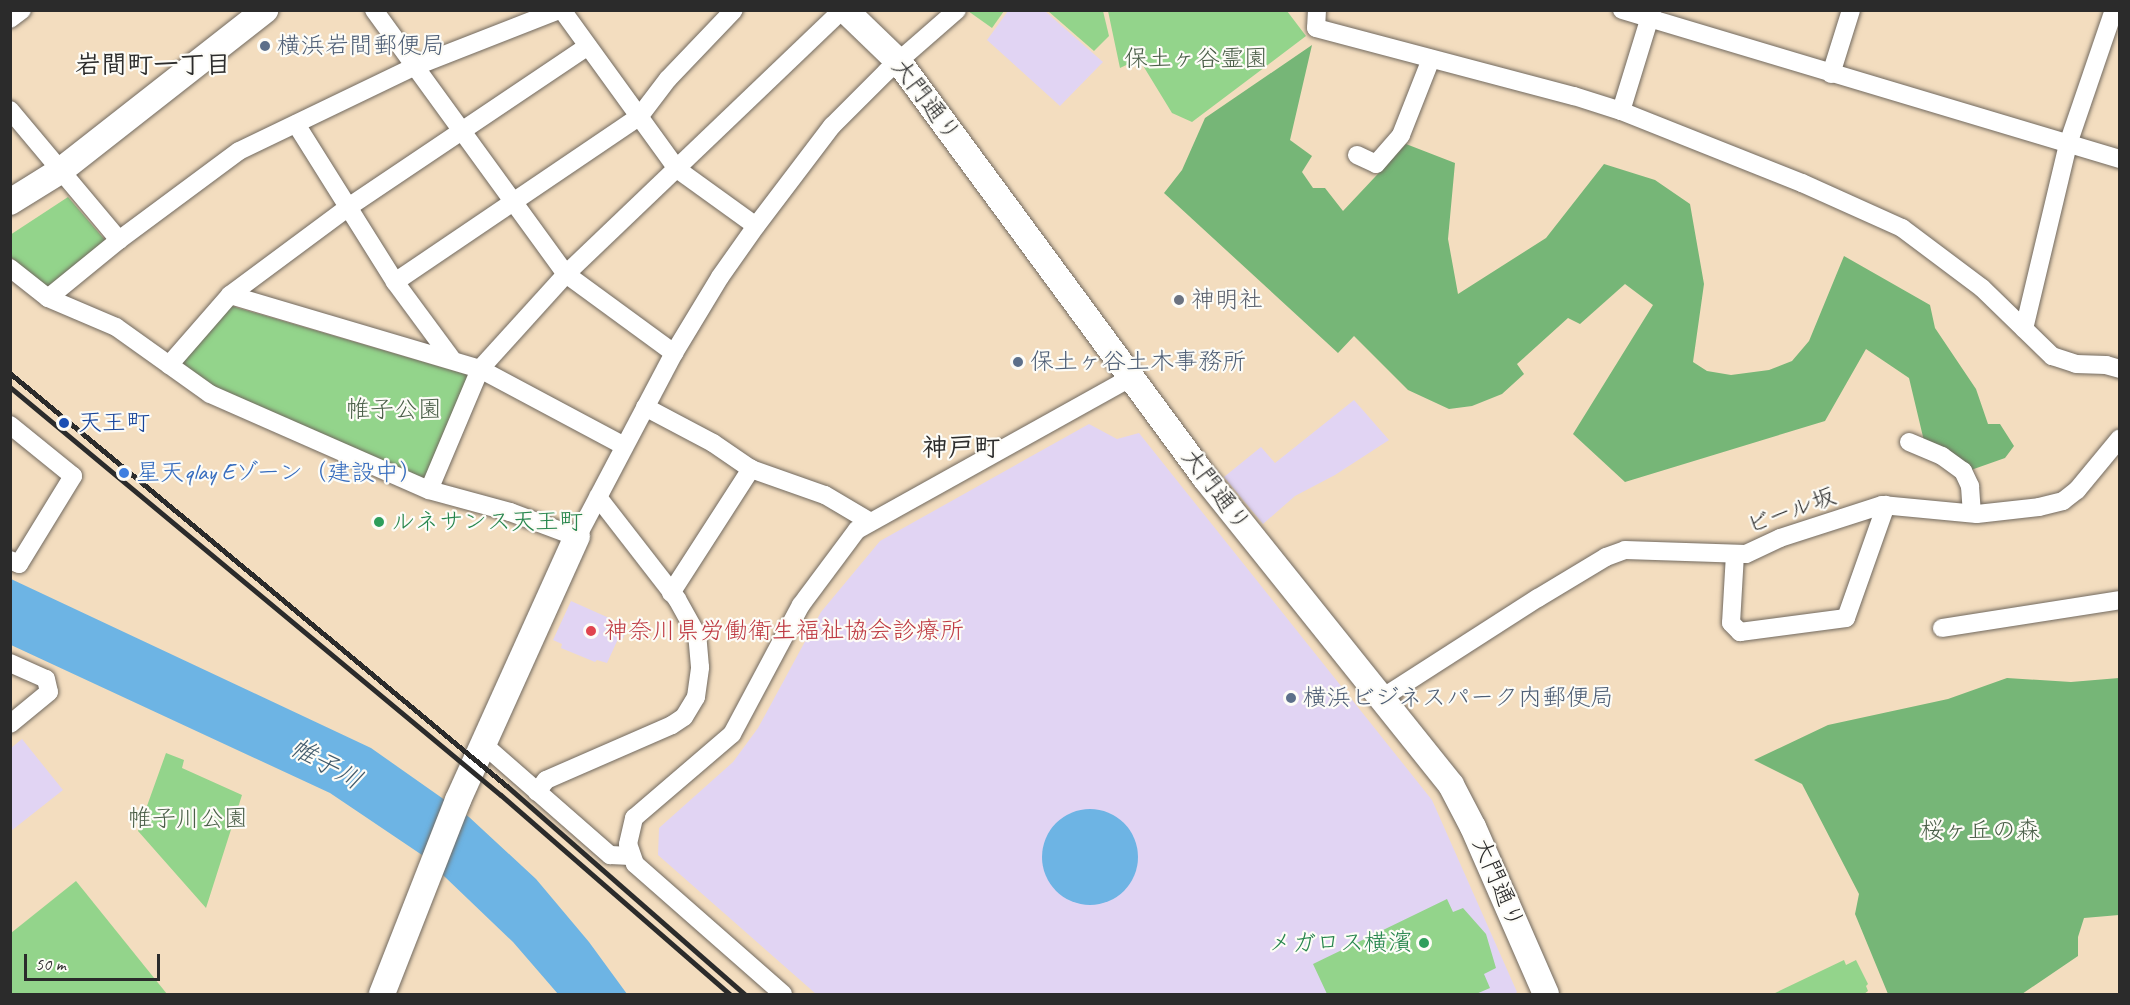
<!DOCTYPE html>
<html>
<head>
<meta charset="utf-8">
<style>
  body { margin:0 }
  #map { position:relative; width:2130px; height:1005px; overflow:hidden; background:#f3ddbf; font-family:Caveat,"Klee One",sans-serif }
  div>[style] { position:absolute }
  .built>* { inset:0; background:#e1d4f3 }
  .green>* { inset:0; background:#93d48b }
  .forest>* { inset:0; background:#76b677 }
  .water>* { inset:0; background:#6db4e4 }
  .round { border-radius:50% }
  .roads { filter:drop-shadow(0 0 2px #71695f) drop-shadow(0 0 2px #71695f) }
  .street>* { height:18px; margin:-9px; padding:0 9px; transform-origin:9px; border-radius:9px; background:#fff }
  .secondary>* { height:26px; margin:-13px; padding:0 13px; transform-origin:13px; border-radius:13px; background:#fff }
  .rail>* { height:4.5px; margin:-2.25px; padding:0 2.25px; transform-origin:2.25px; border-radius:2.25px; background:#2b2b2b }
  .dots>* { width:16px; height:16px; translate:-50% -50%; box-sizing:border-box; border:3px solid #fdfcf7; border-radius:50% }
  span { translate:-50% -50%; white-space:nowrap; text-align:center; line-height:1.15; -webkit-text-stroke:4.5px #fdfcf7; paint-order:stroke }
  .service-label { font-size:24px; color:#4e5e75 }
  .left { translate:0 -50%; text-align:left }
  .park-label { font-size:24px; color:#4a5e48 }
  .street-label { font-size:24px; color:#2b2b2b }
  .worship-label { font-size:24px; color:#5b616d }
  .transit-label { font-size:24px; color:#164399 }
  .shop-label { font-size:24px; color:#366cbe }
  .leisure-label { font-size:24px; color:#27864d }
  .right { translate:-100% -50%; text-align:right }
  .health-label { font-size:24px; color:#be3a42 }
  .neighbourhood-label { font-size:26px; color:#2b2b2b; font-weight:700 }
  .water-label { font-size:26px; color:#425b6c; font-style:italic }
  .frame { position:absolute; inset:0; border:12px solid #2b2b2b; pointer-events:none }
  .scale { position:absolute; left:24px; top:954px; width:136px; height:27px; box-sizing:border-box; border:3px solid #2b2b2b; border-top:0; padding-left:8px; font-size:18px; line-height:21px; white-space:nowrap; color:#2b2b2b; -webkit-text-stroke:4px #fdfcf7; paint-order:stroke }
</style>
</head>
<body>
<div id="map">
  <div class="built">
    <div style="clip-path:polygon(1008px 11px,1045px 11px,1103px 62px,1060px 106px,987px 40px)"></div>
    <div style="clip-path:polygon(1354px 400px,1389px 440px,1335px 475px,1295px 496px,1263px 524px,1224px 477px,1261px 447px,1275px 463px)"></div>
    <div style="clip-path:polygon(1089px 424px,1117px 439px,1139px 433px,1432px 800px,1517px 992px,1515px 994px,816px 994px,658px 855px,659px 828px,733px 762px,758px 728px,821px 612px,880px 541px)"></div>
    <div style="clip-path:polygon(571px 601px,627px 626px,623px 639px,619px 637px,607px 663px,597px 660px,595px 662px,561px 648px,562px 644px,553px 640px)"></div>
    <div style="clip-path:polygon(22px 739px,63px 790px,11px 831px,11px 748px)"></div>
  </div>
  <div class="green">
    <div style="clip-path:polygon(968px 11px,1004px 11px,992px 28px)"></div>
    <div style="clip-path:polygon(1048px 11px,1103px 11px,1109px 36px,1094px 51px)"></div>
    <div style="clip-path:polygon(1108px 11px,1287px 11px,1306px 36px,1192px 122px,1172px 113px,1139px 59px,1120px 68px)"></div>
    <div style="clip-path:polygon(68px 197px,105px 240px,45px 290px,11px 257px,10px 235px)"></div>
    <div style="clip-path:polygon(228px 305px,468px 375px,427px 485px,213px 390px,173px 365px)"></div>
    <div style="clip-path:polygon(166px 753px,184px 760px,182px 768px,242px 795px,206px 908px,138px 831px)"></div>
    <div style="clip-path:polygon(76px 881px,167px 994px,11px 994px,11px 933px)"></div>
    <div style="clip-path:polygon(1447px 899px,1453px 912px,1463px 908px,1486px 934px,1496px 968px,1484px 974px,1490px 988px,1476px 994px,1327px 994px,1313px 964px)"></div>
    <div style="clip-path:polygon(1844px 960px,1846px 965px,1856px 960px,1868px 984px,1866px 986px,1868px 991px,1864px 994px,1773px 994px)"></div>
  </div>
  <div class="forest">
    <div style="clip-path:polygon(1312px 45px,1290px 140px,1312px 156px,1302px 172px,1313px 188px,1325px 188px,1343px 211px,1406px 144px,1455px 163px,1448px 239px,1458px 294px,1546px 238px,1604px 164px,1655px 180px,1690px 204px,1704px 284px,1693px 362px,1707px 371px,1731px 375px,1769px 370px,1792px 361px,1809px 341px,1844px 256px,1930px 305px,1935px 328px,1976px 389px,1988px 424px,2000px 424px,2014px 446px,2005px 458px,1971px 470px,1924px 441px,1909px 378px,1866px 349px,1825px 421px,1625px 482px,1573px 434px,1653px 305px,1625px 284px,1580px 324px,1568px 318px,1517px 364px,1524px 374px,1502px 394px,1472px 406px,1449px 409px,1408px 390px,1354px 336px,1338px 353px,1164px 193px,1182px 170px,1205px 118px)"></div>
    <div style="clip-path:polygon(2007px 678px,2071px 682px,2119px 678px,2119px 915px,2084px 918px,2078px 937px,2078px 956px,2022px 994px,1888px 994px,1855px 914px,1859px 894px,1802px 784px,1754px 760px,1828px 725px,1948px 699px)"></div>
  </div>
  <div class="water">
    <div style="clip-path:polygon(11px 579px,371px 748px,469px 817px,536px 879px,589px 942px,627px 994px,558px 994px,513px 942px,422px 855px,330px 793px,11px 645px)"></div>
    <div class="round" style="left:1042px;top:809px;width:96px;height:96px"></div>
  </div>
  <div class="roads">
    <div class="street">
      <div style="left:374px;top:10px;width:326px;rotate:54deg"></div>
      <div style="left:566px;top:274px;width:134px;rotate:36.2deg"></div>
      <div style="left:562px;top:10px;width:196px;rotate:54.1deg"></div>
      <div style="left:677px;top:169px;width:97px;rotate:35.8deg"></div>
      <div style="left:1317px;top:10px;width:18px;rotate:93deg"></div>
      <div style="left:1316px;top:28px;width:267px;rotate:14.8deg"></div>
      <div style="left:1574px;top:96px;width:49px;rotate:17.7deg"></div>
      <div style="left:1621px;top:111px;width:195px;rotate:21.7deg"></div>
      <div style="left:1802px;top:183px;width:110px;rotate:24.2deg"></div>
      <div style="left:1902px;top:228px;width:100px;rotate:36.9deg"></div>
      <div style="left:1982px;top:288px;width:98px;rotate:44.2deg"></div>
      <div style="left:2052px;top:356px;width:25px;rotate:18deg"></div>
      <div style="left:2076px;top:364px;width:30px;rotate:2deg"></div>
      <div style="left:2106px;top:365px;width:15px;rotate:16deg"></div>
      <div style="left:1622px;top:10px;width:520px;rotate:16.66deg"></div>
      <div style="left:10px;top:19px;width:15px;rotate:-37deg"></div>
      <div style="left:1831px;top:74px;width:67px;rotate:-72.6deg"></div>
      <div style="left:10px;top:110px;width:170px;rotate:50deg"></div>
      <div style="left:1621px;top:111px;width:106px;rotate:-72.9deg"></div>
      <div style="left:296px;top:124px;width:186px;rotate:57.9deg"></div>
      <div style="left:395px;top:282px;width:94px;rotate:53.6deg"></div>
      <div style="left:1357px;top:155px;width:21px;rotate:25deg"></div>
      <div style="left:1376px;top:164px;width:38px;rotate:-49deg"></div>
      <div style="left:1401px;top:135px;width:82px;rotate:-68.5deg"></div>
      <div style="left:10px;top:268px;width:48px;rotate:38.3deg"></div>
      <div style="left:48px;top:298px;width:74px;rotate:23.1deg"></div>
      <div style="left:116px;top:327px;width:115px;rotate:35.5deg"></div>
      <div style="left:210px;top:394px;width:239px;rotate:23.7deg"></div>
      <div style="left:429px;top:490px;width:84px;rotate:15.2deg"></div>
      <div style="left:510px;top:512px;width:72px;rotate:20.5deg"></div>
      <div style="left:577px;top:537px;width:208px;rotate:-62.2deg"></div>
      <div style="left:674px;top:353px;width:89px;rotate:-58.8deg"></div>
      <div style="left:720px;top:277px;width:62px;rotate:-54.8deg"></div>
      <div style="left:756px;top:226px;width:126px;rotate:-52.8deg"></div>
      <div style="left:832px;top:126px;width:78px;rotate:-45deg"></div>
      <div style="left:887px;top:71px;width:93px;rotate:-41.1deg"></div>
      <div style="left:395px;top:282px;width:295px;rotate:-34.1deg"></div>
      <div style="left:639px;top:117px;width:48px;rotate:-52.7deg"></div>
      <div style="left:668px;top:79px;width:95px;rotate:-46.3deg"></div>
      <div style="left:230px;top:295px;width:261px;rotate:16.5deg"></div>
      <div style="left:480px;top:369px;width:163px;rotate:28.1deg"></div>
      <div style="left:48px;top:298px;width:92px;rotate:-39.2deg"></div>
      <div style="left:119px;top:240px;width:149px;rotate:-36.6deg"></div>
      <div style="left:239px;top:151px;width:196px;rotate:-25.7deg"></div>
      <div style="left:416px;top:66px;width:154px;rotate:-21.4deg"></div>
      <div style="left:2024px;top:329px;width:190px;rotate:-76.6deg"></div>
      <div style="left:2068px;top:144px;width:142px;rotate:-71.1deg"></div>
      <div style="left:169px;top:365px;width:93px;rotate:-48.9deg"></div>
      <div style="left:230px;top:295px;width:146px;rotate:-36.6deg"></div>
      <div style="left:347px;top:208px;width:290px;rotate:-33.9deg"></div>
      <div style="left:645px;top:407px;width:77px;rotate:27.9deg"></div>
      <div style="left:713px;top:443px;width:46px;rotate:34.4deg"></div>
      <div style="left:751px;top:469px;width:78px;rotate:19.4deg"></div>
      <div style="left:825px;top:495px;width:51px;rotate:30.6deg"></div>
      <div style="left:10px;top:425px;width:81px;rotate:39deg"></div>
      <div style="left:73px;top:476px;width:103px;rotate:121.5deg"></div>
      <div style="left:19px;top:564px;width:10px;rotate:-156deg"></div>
      <div style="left:1909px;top:442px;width:36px;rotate:23deg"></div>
      <div style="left:1942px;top:456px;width:26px;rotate:36deg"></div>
      <div style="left:1963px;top:471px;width:17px;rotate:65deg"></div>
      <div style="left:1970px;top:486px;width:27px;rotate:86deg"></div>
      <div style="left:429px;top:490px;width:131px;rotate:-67.1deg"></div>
      <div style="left:480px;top:369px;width:128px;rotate:-47.8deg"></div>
      <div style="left:566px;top:274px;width:382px;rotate:-43.7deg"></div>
      <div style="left:1735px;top:554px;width:69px;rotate:93.3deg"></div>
      <div style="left:1731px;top:623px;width:13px;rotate:45deg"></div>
      <div style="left:1740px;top:632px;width:107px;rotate:-7.5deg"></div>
      <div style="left:1846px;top:618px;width:120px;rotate:-70.5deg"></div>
      <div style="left:671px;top:593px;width:148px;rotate:-57.2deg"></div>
      <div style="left:1942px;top:628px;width:180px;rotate:-8.9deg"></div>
      <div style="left:10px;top:663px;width:39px;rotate:24deg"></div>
      <div style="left:46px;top:679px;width:13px;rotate:77deg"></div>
      <div style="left:49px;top:692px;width:50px;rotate:140.6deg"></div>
      <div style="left:1382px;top:698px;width:185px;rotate:-32.7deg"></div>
      <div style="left:1538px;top:598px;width:79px;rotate:-31.1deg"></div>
      <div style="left:1606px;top:557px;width:20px;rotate:-20deg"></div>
      <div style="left:1625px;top:550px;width:121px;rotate:1.9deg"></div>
      <div style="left:1746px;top:554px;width:38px;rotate:-25deg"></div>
      <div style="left:1780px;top:538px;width:107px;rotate:-17.9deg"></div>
      <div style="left:1882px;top:505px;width:95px;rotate:5.4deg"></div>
      <div style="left:1977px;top:514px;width:62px;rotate:-6.4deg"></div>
      <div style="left:2039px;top:507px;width:25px;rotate:-14deg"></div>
      <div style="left:2063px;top:501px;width:18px;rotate:-38deg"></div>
      <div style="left:2077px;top:490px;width:67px;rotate:-50.4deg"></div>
      <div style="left:483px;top:744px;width:169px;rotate:41.2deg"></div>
      <div style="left:610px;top:855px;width:21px;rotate:3deg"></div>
      <div style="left:537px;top:792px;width:15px;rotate:-53deg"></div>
      <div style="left:546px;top:780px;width:137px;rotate:-23.6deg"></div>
      <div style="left:672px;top:725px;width:14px;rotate:-34deg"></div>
      <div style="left:684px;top:717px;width:23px;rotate:-59deg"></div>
      <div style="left:696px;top:697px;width:30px;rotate:-82deg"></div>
      <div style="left:700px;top:667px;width:32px;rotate:-95deg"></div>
      <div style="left:697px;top:635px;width:41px;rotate:-119.1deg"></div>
      <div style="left:677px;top:599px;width:129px;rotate:-127.8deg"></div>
      <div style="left:783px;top:994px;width:197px;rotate:-138.7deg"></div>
      <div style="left:635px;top:864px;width:21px;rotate:-109deg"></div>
      <div style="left:628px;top:844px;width:27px;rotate:-77deg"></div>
      <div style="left:634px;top:818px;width:129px;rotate:-40.6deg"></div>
      <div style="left:732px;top:734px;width:146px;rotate:-61.9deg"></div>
      <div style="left:801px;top:605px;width:94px;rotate:-53.3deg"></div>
      <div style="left:857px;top:530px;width:312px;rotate:-29.1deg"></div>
    </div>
    <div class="secondary">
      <div style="left:845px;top:10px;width:75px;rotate:43.9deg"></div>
      <div style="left:899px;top:62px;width:518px;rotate:53.64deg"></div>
      <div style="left:1206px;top:479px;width:392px;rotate:51.3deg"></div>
      <div style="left:1451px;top:785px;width:47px;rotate:62.4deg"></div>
      <div style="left:1473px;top:827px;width:182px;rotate:66.4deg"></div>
      <div style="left:10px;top:202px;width:59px;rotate:-31.8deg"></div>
      <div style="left:60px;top:171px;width:261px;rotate:-38.1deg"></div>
      <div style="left:382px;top:994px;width:208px;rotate:-68.6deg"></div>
      <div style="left:458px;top:800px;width:289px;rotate:-65.7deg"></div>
    </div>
  </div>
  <div class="rail">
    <div style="left:10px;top:373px;width:646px;rotate:39.73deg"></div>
    <div style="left:507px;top:786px;width:316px;rotate:41.2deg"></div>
    <div style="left:10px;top:387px;width:638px;rotate:39.73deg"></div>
    <div style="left:501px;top:795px;width:303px;rotate:41deg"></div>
  </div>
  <div class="dots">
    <div style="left:265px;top:46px;background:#5c6f8a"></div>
    <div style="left:1179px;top:300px;background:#6b7280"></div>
    <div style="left:1018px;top:362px;background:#5c6f8a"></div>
    <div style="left:64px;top:423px;background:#1a4fb4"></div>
    <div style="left:124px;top:473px;background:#3f7fe0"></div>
    <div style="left:379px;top:522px;background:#2e9e5b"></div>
    <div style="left:591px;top:631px;background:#e0444e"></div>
    <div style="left:1291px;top:698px;background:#5c6f8a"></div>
    <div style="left:1424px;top:943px;background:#2e9e5b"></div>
  </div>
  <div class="service-label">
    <span class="left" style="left:277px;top:46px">横浜岩間郵便局</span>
    <span class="left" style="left:1030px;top:362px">保土ヶ谷土木事務所</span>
    <span class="left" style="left:1303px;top:698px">横浜ビジネスパーク内郵便局</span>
  </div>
  <div class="park-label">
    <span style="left:1196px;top:59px">保土ヶ谷霊園</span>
    <span style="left:394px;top:410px">帷子公園</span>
    <span style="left:188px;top:819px">帷子川公園</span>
    <span style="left:1980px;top:831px">桜ヶ丘の森</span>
  </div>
  <div class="street-label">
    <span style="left:926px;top:100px;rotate:53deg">大門通り</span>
    <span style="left:1216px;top:490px;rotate:53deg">大門通り</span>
    <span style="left:1791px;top:511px;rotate:-20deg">ビール坂</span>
    <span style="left:1498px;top:883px;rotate:67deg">大門通り</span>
  </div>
  <div class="worship-label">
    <span class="left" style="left:1191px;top:300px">神明社</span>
  </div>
  <div class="transit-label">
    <span class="left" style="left:78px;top:423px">天王町</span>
  </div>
  <div class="shop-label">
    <span class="left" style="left:136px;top:473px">星天qlay Eゾーン（建設中）</span>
  </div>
  <div class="leisure-label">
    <span class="left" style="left:391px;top:522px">ルネサンス天王町</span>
    <span class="right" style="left:1412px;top:943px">メガロス横濱</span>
  </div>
  <div class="health-label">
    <span class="left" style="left:604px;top:631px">神奈川県労働衛生福祉協会診療所</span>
  </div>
  <div class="neighbourhood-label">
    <span style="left:153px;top:65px">岩間町一丁目</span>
    <span style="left:961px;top:448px">神戸町</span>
  </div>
  <div class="water-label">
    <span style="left:326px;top:764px;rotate:29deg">帷子川</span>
  </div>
  <div class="frame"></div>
  <div class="scale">50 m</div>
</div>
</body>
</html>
